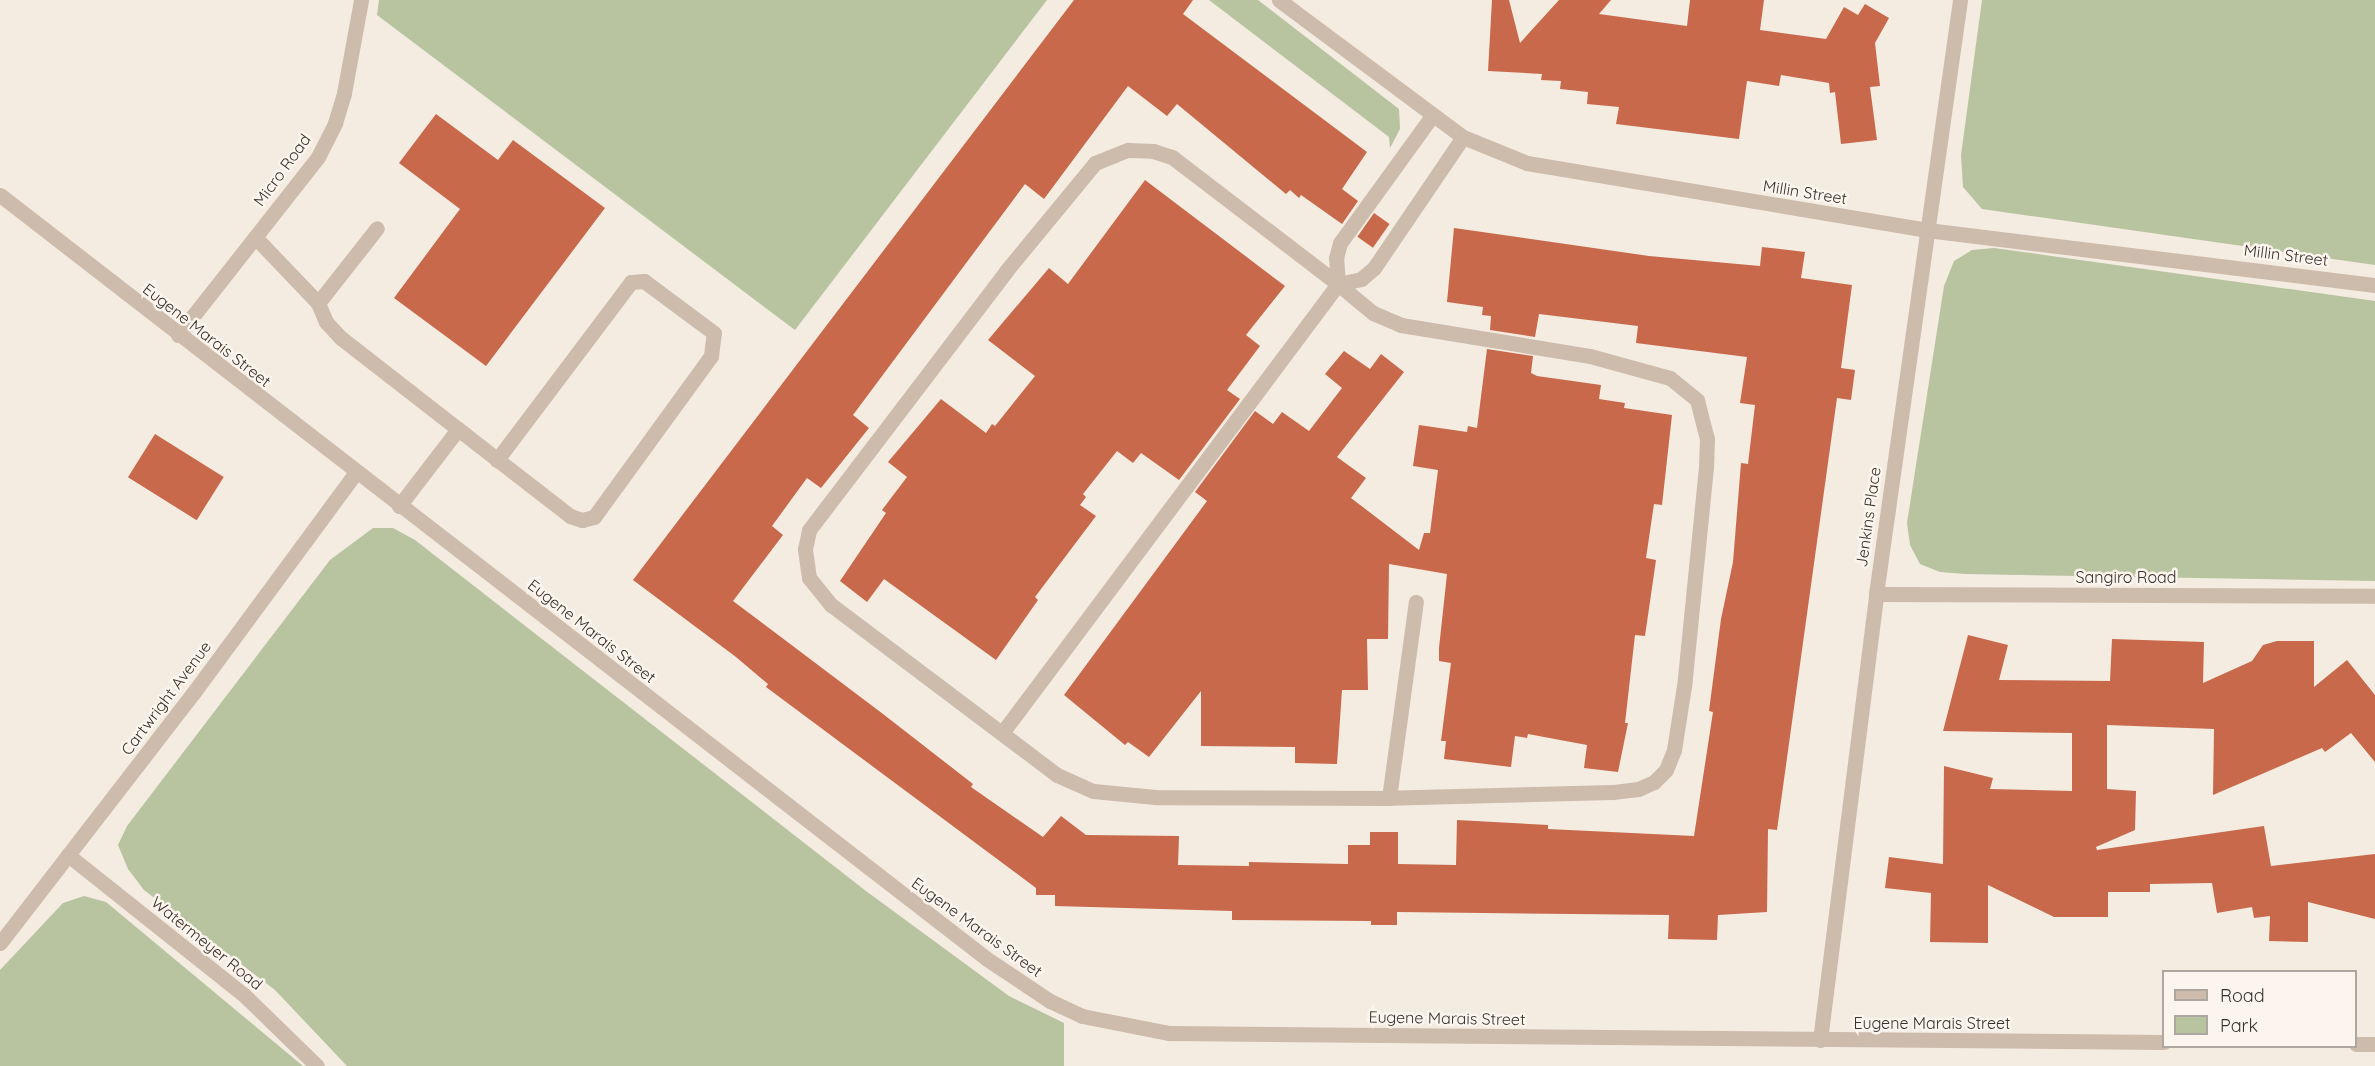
<!DOCTYPE html>
<html>
<head>
<meta charset="utf-8">
<style>
  body { margin:0 }
  #map { position:relative; width:2375px; height:1066px; overflow:hidden; background:#f4ebe1; font-family:Quicksand,sans-serif }
  div>[style] { position:absolute }
  .green>* { inset:0; background:#b8c4a0 }
  .building>* { inset:0; background:#c8694b; transform-origin:0 0 }
  .lane>* { height:15px; margin:-7.5px; padding:0 7.5px; transform-origin:7.5px; border-radius:7.5px; background:#cdbbac }
  .street>* { height:15px; margin:-7.5px; padding:0 7.5px; transform-origin:7.5px; border-radius:7.5px; background:#cdbbac }
  span { translate:-50% -50%; white-space:nowrap; text-align:center; line-height:1.15; -webkit-text-stroke:5px #fbf5ee; paint-order:stroke }
  .street-label { font-size:16px; color:#3b302b }
  .legend { position:absolute; left:2162px; top:970px; width:195px; height:78px; box-sizing:border-box; background:#fbf5ee; border:2px solid #aea6a0; margin:0; padding:8px 10px; list-style:none; font-size:18px; color:#3b302b }
  .legend li { display:flex; align-items:center; gap:12px; height:30px }
  .legend b { width:30px; border:2px solid #aea6a0 }
</style>
</head>
<body>
<div id="map">
  <div class="green">
    <div style="clip-path:polygon(379px 0,1047px 0,795px 330px,377px 15px)"></div>
    <div style="clip-path:polygon(1209px 0,1258px 0,1399px 109px,1400px 129px,1390px 148px,1389px 137px)"></div>
    <div style="clip-path:polygon(1982px 0,2375px 0,2375px 265px,1982px 209px,1963px 187px,1961px 155px)"></div>
    <div style="clip-path:polygon(1994px 248px,2375px 301px,2375px 581px,1965px 574px,1940px 572px,1920px 564px,1910px 545px,1907px 523px,1944px 286px,1954px 261px,1972px 250px)"></div>
    <div style="clip-path:polygon(373px 528px,393px 528px,415px 540px,866px 891px,1009px 996px,1064px 1023px,1064px 1066px,347px 1066px,275px 990px,144px 890px,128px 869px,118px 845px,127px 826px,330px 560px)"></div>
    <div style="clip-path:polygon(84px 896px,106px 902px,303px 1066px,0 1066px,0 970px,63px 903px)"></div>
  </div>
  <div class="building">
    <div style="clip-path:polygon(1074px 0,1193px 0,1183px 14px,1367px 152px,1342px 189px,1358px 201px,1342px 224px,1301px 195px,1299px 198px,1290px 190px,1286px 194px,1177px 104px,1167px 116px,1128px 86px,1044px 199px,1025px 184px,853px 415px,869px 428px,821px 488px,807px 478px,772px 526px,783px 535px,733px 601px,883px 714px,973px 784px,971px 787px,1043px 837px,1061px 816px,1086px 835px,1179px 836px,1178px 865px,1249px 866px,1249px 862px,1348px 864px,1348px 845px,1370px 845px,1370px 832px,1398px 832px,1398px 864px,1456px 865px,1457px 820px,1548px 825px,1548px 829px,1694px 836px,1713px 712px,1709px 711px,1721px 619px,1733px 562px,1741px 463px,1748px 464px,1755px 405px,1740px 403px,1747px 357px,1636px 343px,1638px 326px,1539px 314px,1535px 337px,1490px 330px,1491px 316px,1482px 315px,1483px 307px,1447px 302px,1454px 228px,1649px 256px,1760px 266px,1762px 247px,1805px 252px,1801px 278px,1852px 285px,1841px 368px,1855px 370px,1851px 400px,1837px 398px,1777px 830px,1768px 829px,1767px 912px,1718px 915px,1717px 940px,1668px 939px,1669px 915px,1397px 912px,1397px 925px,1371px 925px,1371px 921px,1232px 920px,1232px 911px,1055px 906px,1055px 895px,1036px 895px,1036px 888px,766px 687px,768px 684px,736px 657px,633px 580px)"></div>
    <div style="clip-path:polygon(1492px 0,1509px 0,1520px 43px,1559px 0,1611px 0,1599px 14px,1687px 26px,1690px 0,1764px 0,1760px 30px,1826px 39px,1844px 7px,1858px 15px,1865px 4px,1889px 18px,1875px 43px,1880px 86px,1870px 87px,1877px 140px,1841px 144px,1835px 92px,1830px 93px,1829px 83px,1781px 75px,1779px 86px,1747px 81px,1739px 139px,1616px 124px,1619px 107px,1587px 104px,1588px 92px,1560px 89px,1561px 81px,1541px 80px,1542px 74px,1488px 71px)"></div>
    <div style="clip-path:polygon(436px 114px,498px 160px,513px 140px,605px 208px,486px 366px,394px 298px,460px 209px,399px 163px)"></div>
    <div style="clip-path:polygon(1145px 180px,1285px 286px,1246px 335px,1260px 346px,1227px 390px,1240px 399px,1179px 480px,1141px 453px,1133px 463px,1117px 451px,1083px 494px,1086px 497px,1080px 505px,1096px 516px,1035px 597px,1038px 600px,996px 660px,884px 579px,867px 602px,840px 581px,886px 513px,882px 510px,907px 477px,888px 462px,941px 399px,986px 433px,992px 424px,995px 426px,1035px 376px,988px 340px,1049px 268px,1068px 284px)"></div>
    <div style="left:1374px;top:213px;width:19px;height:29px;rotate:35deg"></div>
    <div style="clip-path:polygon(1487px 349px,1533px 356px,1531px 373px,1537px 376px,1601px 385px,1599px 399px,1625px 403px,1624px 408px,1672px 415px,1662px 505px,1654px 504px,1646px 558px,1656px 560px,1645px 636px,1635px 635px,1625px 723px,1628px 723px,1618px 772px,1584px 768px,1587px 745px,1528px 734px,1527px 738px,1515px 736px,1511px 767px,1444px 759px,1446px 741px,1441px 741px,1451px 663px,1439px 661px,1439px 648px,1447px 574px,1389px 564px,1388px 639px,1367px 639px,1368px 690px,1342px 690px,1337px 764px,1295px 763px,1295px 747px,1201px 746px,1201px 691px,1149px 757px,1128px 742px,1125px 745px,1064px 695px,1207px 501px,1195px 492px,1255px 411px,1273px 424px,1282px 412px,1309px 431px,1342px 388px,1325px 374px,1344px 351px,1370px 369px,1381px 354px,1404px 372px,1337px 457px,1366px 478px,1351px 498px,1419px 550px,1424px 533px,1430px 533px,1438px 470px,1413px 466px,1419px 425px,1467px 432px,1468px 426px,1477px 428px)"></div>
    <div style="left:155px;top:434px;width:81px;height:51px;rotate:32deg"></div>
    <div style="clip-path:polygon(1968px 635px,2008px 645px,1999px 680px,2110px 681px,2112px 639px,2204px 642px,2203px 683px,2252px 661px,2263px 645px,2277px 641px,2314px 641px,2314px 687px,2347px 660px,2375px 695px,2375px 762px,2351px 733px,2325px 752px,2322px 748px,2213px 795px,2214px 729px,2107px 725px,2107px 789px,2136px 791px,2135px 830px,2096px 847px,2097px 850px,2264px 826px,2271px 866px,2375px 854px,2375px 919px,2308px 902px,2308px 942px,2269px 941px,2270px 916px,2254px 918px,2252px 907px,2217px 913px,2212px 883px,2150px 884px,2150px 892px,2108px 892px,2108px 917px,2054px 917px,1988px 885px,1988px 943px,1930px 942px,1931px 893px,1885px 888px,1889px 857px,1943px 864px,1944px 766px,1993px 778px,1990px 789px,2072px 791px,2072px 733px,1943px 731px)"></div>
  </div>
  <div class="lane">
    <div style="left:255px;top:237px;width:91px;rotate:46.3deg"></div>
    <div style="left:318px;top:303px;width:21px;rotate:67deg"></div>
    <div style="left:326px;top:322px;width:22px;rotate:47deg"></div>
    <div style="left:341px;top:338px;width:148px;rotate:37.9deg"></div>
    <div style="left:458px;top:429px;width:142px;rotate:37.8deg"></div>
    <div style="left:570px;top:516px;width:13px;rotate:18deg"></div>
    <div style="left:582px;top:520px;width:12px;rotate:-14deg"></div>
    <div style="left:594px;top:517px;width:199px;rotate:-54deg"></div>
    <div style="left:711px;top:356px;width:23px;rotate:-83deg"></div>
    <div style="left:714px;top:333px;width:87px;rotate:-143.4deg"></div>
    <div style="left:644px;top:281px;width:13px;rotate:176deg"></div>
    <div style="left:631px;top:282px;width:223px;rotate:127deg"></div>
    <div style="left:318px;top:303px;width:95px;rotate:-51.8deg"></div>
    <div style="left:399px;top:506px;width:97px;rotate:-52.5deg"></div>
  </div>
  <div class="street">
    <div style="left:1279px;top:0;width:229px;rotate:36.7deg"></div>
    <div style="left:1463px;top:137px;width:69px;rotate:22.1deg"></div>
    <div style="left:1527px;top:163px;width:406px;rotate:9.5deg"></div>
    <div style="left:1927px;top:230px;width:451px;rotate:7deg"></div>
    <div style="left:0;top:195px;width:1248px;rotate:37.74deg"></div>
    <div style="left:987px;top:959px;width:76px;rotate:33.7deg"></div>
    <div style="left:1050px;top:1001px;width:35px;rotate:25deg"></div>
    <div style="left:1082px;top:1016px;width:89px;rotate:11.1deg"></div>
    <div style="left:1169px;top:1033px;width:995px;rotate:0.52deg"></div>
    <div style="left:1338px;top:284px;width:45px;rotate:39.6deg"></div>
    <div style="left:1373px;top:313px;width:30px;rotate:23deg"></div>
    <div style="left:1401px;top:325px;width:192px;rotate:9.3deg"></div>
    <div style="left:1590px;top:356px;width:83px;rotate:15.4deg"></div>
    <div style="left:1670px;top:378px;width:35px;rotate:39deg"></div>
    <div style="left:1697px;top:400px;width:40px;rotate:75.6deg"></div>
    <div style="left:1707px;top:439px;width:28px;rotate:92deg"></div>
    <div style="left:1706px;top:467px;width:220px;rotate:95.7deg"></div>
    <div style="left:1684px;top:686px;width:65px;rotate:98.9deg"></div>
    <div style="left:1674px;top:750px;width:22px;rotate:112deg"></div>
    <div style="left:1666px;top:770px;width:17px;rotate:135deg"></div>
    <div style="left:1654px;top:782px;width:17px;rotate:156deg"></div>
    <div style="left:1638px;top:789px;width:26px;rotate:173deg"></div>
    <div style="left:1612px;top:792px;width:223px;rotate:178.5deg"></div>
    <div style="left:1389px;top:798px;width:234px;rotate:-179.8deg"></div>
    <div style="left:1155px;top:797px;width:62px;rotate:-174.5deg"></div>
    <div style="left:1093px;top:791px;width:39px;rotate:-156deg"></div>
    <div style="left:1057px;top:775px;width:283px;rotate:-143deg"></div>
    <div style="left:831px;top:605px;width:35px;rotate:-129deg"></div>
    <div style="left:809px;top:578px;width:29px;rotate:-98deg"></div>
    <div style="left:805px;top:549px;width:19px;rotate:-78deg"></div>
    <div style="left:809px;top:530px;width:325px;rotate:-52.7deg"></div>
    <div style="left:1006px;top:271px;width:140px;rotate:-50.5deg"></div>
    <div style="left:1095px;top:163px;width:35px;rotate:-22deg"></div>
    <div style="left:1128px;top:150px;width:25px;rotate:2deg"></div>
    <div style="left:1153px;top:151px;width:20px;rotate:18deg"></div>
    <div style="left:1172px;top:157px;width:209px;rotate:37.4deg"></div>
    <div style="left:1338px;top:284px;width:24px;rotate:-12deg"></div>
    <div style="left:1361px;top:279px;width:17px;rotate:-40deg"></div>
    <div style="left:1374px;top:268px;width:158px;rotate:-55.8deg"></div>
    <div style="left:178px;top:335px;width:226px;rotate:-51.8deg"></div>
    <div style="left:318px;top:157px;width:38px;rotate:-63deg"></div>
    <div style="left:335px;top:123px;width:31px;rotate:-73deg"></div>
    <div style="left:344px;top:93px;width:95px;rotate:-79.6deg"></div>
    <div style="left:1876px;top:594px;width:499px;rotate:0.2deg"></div>
    <div style="left:1002px;top:733px;width:561px;rotate:-53.19deg"></div>
    <div style="left:1338px;top:284px;width:26px;rotate:-94deg"></div>
    <div style="left:1336px;top:258px;width:16px;rotate:-75deg"></div>
    <div style="left:1340px;top:243px;width:157px;rotate:-54.1deg"></div>
    <div style="left:1389px;top:798px;width:198px;rotate:-82.2deg"></div>
    <div style="left:68px;top:855px;width:223px;rotate:38.5deg"></div>
    <div style="left:243px;top:994px;width:103px;rotate:44.2deg"></div>
    <div style="left:0;top:943px;width:317px;rotate:-52.3deg"></div>
    <div style="left:194px;top:692px;width:273px;rotate:-53.6deg"></div>
    <div style="left:1820px;top:1040px;width:450px;rotate:-82.8deg"></div>
    <div style="left:1876px;top:594px;width:600px;rotate:-81.95deg"></div>
    <div style="left:2356px;top:1044px;width:19px"></div>
  </div>
  <div class="street-label">
    <span style="left:282px;top:170px;rotate:-54deg">Micro Road</span>
    <span style="left:1805px;top:192px;rotate:9deg">Millin Street</span>
    <span style="left:2286px;top:255px;rotate:7deg">Millin Street</span>
    <span style="left:207px;top:335px;rotate:38deg">Eugene Marais Street</span>
    <span style="left:1868px;top:517px;rotate:-82deg">Jenkins Place</span>
    <span style="left:2126px;top:577px">Sangiro Road</span>
    <span style="left:592px;top:631px;rotate:38deg">Eugene Marais Street</span>
    <span style="left:166px;top:698px;rotate:-53deg">Cartwright Avenue</span>
    <span style="left:977px;top:927px;rotate:36deg">Eugene Marais Street</span>
    <span style="left:207px;top:943px;rotate:39deg">Watermeyer Road</span>
    <span style="left:1447px;top:1018px;rotate:1deg">Eugene Marais Street</span>
    <span style="left:1932px;top:1023px">Eugene Marais Street</span>
  </div>
  <ul class="legend">
  <li><b style="height:8px;background:#cdbbac"></b>Road</li>
  <li><b style="height:16px;background:#b8c4a0"></b>Park</li>
  </ul>
</div>
</body>
</html>
